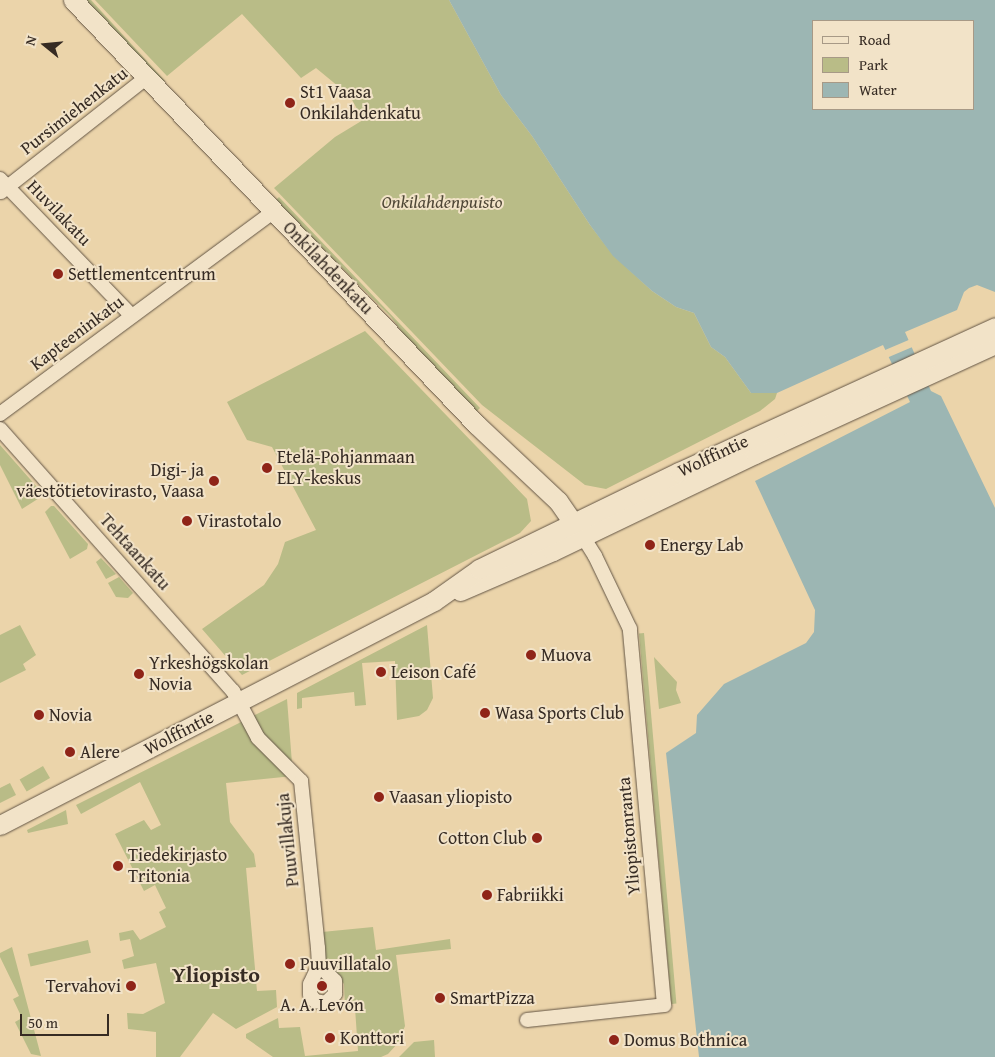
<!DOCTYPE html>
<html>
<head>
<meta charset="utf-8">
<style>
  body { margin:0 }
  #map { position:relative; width:995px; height:1057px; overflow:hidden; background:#ebd4aa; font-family:"Gentium Book Plus",serif }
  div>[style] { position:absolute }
  .green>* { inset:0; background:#b9bc87; transform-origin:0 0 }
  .water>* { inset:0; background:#9cb6b3 }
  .pier>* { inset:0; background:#ebd4aa; transform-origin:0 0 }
  .roads { filter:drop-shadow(0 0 1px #635545) drop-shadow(0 0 1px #635545) }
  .street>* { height:14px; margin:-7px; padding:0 7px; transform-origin:7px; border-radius:7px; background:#f2e3c8 }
  .secondary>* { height:19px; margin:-9.5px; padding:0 9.5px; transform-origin:9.5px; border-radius:9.5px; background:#f2e3c8 }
  .dots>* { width:14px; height:14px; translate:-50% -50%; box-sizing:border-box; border:2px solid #f2e3c8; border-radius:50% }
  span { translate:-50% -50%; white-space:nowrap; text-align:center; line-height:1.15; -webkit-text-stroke:4px #f2e3c8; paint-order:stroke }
  .poi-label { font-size:18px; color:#362b23 }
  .left { translate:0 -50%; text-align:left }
  .right { translate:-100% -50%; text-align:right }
  .street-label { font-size:18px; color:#362b23 }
  .park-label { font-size:18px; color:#504837; font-style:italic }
  .district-label { font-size:22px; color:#362b23; font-weight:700 }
  .legend { position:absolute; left:812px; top:20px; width:162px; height:90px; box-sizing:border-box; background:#f2e3c8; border:1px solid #a79986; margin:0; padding:6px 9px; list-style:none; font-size:15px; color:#362b23 }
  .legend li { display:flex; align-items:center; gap:10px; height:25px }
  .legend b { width:25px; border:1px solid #a79986 }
  .north { position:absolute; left:20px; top:20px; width:50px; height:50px; -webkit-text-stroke:4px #f2e3c8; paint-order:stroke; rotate:287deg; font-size:14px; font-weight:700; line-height:20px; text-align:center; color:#362b23 }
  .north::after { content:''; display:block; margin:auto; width:18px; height:22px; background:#362b23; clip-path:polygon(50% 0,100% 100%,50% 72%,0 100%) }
  .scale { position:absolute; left:20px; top:1014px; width:89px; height:22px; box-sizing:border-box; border:2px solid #362b23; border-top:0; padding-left:6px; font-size:15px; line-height:18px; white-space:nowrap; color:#362b23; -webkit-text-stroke:4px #f2e3c8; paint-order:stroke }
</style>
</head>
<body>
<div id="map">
  <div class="green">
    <div style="clip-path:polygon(85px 0,91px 0,165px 81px,163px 81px)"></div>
    <div style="clip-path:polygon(95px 0,449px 0,501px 95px,532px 136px,590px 225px,613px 255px,652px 291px,676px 307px,694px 313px,711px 347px,725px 357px,751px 393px,777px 393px,775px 399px,760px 411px,606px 489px,585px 485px,482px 405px,274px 188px,335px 137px,363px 120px,350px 96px,316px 68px,301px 78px,242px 14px,167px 76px)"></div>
    <div style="clip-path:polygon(279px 197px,480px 408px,476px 412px,410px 343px,391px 317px,275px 201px)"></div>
    <div style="clip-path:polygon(365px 331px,527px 499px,531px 521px,520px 533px,242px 675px,202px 629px,264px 585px,278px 564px,285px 542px,316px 530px,272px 447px,247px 440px,227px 402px)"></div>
    <div style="clip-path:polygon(0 445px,44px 495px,22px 509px,0 465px)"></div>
    <div style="clip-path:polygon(51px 506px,54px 506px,88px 544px,87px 549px,70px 559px,45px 512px)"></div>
    <div style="clip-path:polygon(101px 558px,116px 574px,106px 579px,96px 562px)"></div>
    <div style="clip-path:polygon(119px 577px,133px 593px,128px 598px,116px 597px,108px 583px)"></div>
    <div style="clip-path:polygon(20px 625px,36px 655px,23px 664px,26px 670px,0 683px,0 635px)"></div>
    <div style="clip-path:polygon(427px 625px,433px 698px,427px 710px,419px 716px,397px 720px,395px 661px,362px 663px,366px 705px,355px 706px,354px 692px,302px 698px,302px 708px,297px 709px,297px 693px)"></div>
    <div style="left:644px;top:633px;width:372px;height:5px;rotate:85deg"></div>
    <div style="clip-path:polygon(654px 657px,677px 682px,676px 690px,681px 703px,659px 709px)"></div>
    <div style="clip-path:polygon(287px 699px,293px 776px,226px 783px,230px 822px,254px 854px,256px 867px,246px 868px,257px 991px,276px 990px,277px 1007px,236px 1029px,213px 1013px,180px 1057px,156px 1057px,156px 1032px,128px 1029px,127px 1013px,143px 1014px,165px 1003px,156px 963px,124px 969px,122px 960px,134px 956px,130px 939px,120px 941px,119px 933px,133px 930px,140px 940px,166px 927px,159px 912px,166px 908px,155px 885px,144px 891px,115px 834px,144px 820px,151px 830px,161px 825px,140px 782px,81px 814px,76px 805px)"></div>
    <div style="left:43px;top:766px;width:14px;height:27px;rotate:60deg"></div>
    <div style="clip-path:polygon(10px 783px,16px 795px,0 803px,0 788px)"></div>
    <div style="clip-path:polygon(66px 810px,68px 824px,28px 833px,27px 830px)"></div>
    <div style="clip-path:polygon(373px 927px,376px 950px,450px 939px,451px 949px,396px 955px,405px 1026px,398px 1043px,388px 1054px,381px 1057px,273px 1057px,246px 1038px,246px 1034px,278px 1018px,279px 1028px,300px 1027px,305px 1056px,358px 1051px,355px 1008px,345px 1009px,344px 984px,326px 962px,322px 932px)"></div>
    <div style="left:88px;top:940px;width:13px;height:62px;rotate:77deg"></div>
    <div style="clip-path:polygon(12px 947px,41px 1056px,31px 1054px,15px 1022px,22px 1018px,13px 999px,19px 996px,0 957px,0 953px)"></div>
    <div style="clip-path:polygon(434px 1040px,435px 1057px,399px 1057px,414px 1042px)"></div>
  </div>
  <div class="water">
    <div style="clip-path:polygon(evenodd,449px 0,995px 0,995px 292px,977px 285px,969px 288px,964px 292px,957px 310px,905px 332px,931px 391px,941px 396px,995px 508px,995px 1057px,699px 1057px,666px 753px,696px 733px,697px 715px,724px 684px,806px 643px,814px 632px,815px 610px,755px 481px,910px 402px,883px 345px,777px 393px,751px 393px,725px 357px,711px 347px,694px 313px,676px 307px,652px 291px,613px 256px,590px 225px,532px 136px,501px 95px,449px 0,814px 21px,974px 21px,974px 109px,814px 109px,814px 21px)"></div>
  </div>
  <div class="pier">
    <div style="left:911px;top:339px;width:8px;height:30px;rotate:67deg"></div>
  </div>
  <div class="roads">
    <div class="street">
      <div style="left:0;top:179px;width:190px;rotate:46.1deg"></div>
      <div style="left:1px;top:192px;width:186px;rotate:-38.2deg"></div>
      <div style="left:0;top:414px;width:341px;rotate:-36.5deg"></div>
      <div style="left:0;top:429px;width:351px;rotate:48.4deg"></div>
      <div style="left:233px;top:691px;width:53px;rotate:62deg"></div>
      <div style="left:258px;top:738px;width:61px;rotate:45deg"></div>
      <div style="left:301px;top:781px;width:168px;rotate:84.2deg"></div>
      <div style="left:318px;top:948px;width:17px;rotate:87deg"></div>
      <div style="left:319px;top:965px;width:21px;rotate:115deg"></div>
      <div style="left:310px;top:984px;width:10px;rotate:90deg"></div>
      <div style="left:310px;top:994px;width:9px;rotate:54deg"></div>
      <div style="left:315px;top:1001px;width:11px;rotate:10deg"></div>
      <div style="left:326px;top:1003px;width:13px;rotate:-45deg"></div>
      <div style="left:335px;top:994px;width:13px;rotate:-90deg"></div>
      <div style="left:335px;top:981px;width:23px;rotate:-135deg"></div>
      <div style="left:527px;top:1020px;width:138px;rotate:-6.2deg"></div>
      <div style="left:664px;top:1005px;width:378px;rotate:-95.2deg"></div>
      <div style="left:630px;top:629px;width:81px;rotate:-115.6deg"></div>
      <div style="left:595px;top:556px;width:22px;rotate:-122deg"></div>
    </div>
    <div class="secondary">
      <div style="left:73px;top:0;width:586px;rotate:46.45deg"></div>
      <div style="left:477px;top:425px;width:111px;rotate:43.2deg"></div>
      <div style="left:558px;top:501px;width:44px;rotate:55.2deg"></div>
      <div style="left:460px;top:591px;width:101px;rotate:-23.3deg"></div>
      <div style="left:553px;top:551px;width:224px;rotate:-25.7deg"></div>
      <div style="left:755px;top:454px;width:264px;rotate:-24.6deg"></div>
      <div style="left:0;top:825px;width:488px;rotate:-27.3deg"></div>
      <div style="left:434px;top:601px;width:55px;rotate:-35.4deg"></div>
      <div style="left:479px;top:569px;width:222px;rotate:-25.9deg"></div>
      <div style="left:679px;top:472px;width:348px;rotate:-24.6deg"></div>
    </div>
  </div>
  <div class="dots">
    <div style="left:290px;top:103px;background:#8f2418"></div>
    <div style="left:58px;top:274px;background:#8f2418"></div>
    <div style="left:267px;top:468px;background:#8f2418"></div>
    <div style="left:214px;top:481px;background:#8f2418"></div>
    <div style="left:187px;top:521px;background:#8f2418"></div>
    <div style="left:650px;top:545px;background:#8f2418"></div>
    <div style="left:531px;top:655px;background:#8f2418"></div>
    <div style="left:381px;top:672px;background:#8f2418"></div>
    <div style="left:139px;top:674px;background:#8f2418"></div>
    <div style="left:485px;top:713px;background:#8f2418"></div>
    <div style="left:39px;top:715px;background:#8f2418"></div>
    <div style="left:70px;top:752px;background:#8f2418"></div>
    <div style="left:379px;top:797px;background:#8f2418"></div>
    <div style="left:537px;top:838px;background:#8f2418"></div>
    <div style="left:118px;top:866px;background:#8f2418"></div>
    <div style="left:487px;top:895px;background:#8f2418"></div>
    <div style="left:290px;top:964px;background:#8f2418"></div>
    <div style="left:131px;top:986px;background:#8f2418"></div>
    <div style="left:322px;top:986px;background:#8f2418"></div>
    <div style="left:440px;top:998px;background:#8f2418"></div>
    <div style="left:330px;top:1038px;background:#8f2418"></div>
    <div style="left:614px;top:1040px;background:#8f2418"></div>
  </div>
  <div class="poi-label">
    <span class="left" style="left:300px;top:103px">St1 Vaasa<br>Onkilahdenkatu</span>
    <span class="left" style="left:68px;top:274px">Settlementcentrum</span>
    <span class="left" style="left:277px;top:468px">Etelä-Pohjanmaan<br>ELY-keskus</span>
    <span class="right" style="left:204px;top:481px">Digi- ja<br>väestötietovirasto, Vaasa</span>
    <span class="left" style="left:197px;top:521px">Virastotalo</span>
    <span class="left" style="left:660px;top:545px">Energy Lab</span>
    <span class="left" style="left:541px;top:655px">Muova</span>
    <span class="left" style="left:149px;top:674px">Yrkeshögskolan<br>Novia</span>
    <span class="left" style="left:391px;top:672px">Leison Café</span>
    <span class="left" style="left:495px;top:713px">Wasa Sports Club</span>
    <span class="left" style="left:49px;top:715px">Novia</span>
    <span class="left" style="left:80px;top:752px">Alere</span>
    <span class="left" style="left:389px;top:797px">Vaasan yliopisto</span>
    <span class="right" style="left:527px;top:838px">Cotton Club</span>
    <span class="left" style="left:128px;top:866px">Tiedekirjasto<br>Tritonia</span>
    <span class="left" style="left:497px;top:895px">Fabriikki</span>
    <span class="left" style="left:300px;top:964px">Puuvillatalo</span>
    <span class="right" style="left:121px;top:986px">Tervahovi</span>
    <span class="left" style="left:450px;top:998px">SmartPizza</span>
    <span style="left:322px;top:1005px">A. A. Levón</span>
    <span class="left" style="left:340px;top:1038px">Konttori</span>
    <span class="left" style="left:624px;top:1040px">Domus Bothnica</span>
  </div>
  <div class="street-label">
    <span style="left:74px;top:111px;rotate:-38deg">Pursimiehenkatu</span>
    <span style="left:59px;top:213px;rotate:46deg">Huvilakatu</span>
    <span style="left:328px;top:268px;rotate:46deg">Onkilahdenkatu</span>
    <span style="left:77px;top:333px;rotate:-37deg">Kapteeninkatu</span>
    <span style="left:713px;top:456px;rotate:-25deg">Wolffintie</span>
    <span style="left:135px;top:552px;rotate:48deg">Tehtaankatu</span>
    <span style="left:179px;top:733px;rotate:-27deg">Wolffintie</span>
    <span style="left:629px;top:836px;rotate:-95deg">Yliopistonranta</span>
    <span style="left:288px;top:840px;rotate:-96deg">Puuvillakuja</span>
  </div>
  <div class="park-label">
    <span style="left:442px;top:202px">Onkilahdenpuisto</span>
  </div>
  <div class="district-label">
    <span style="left:216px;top:975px">Yliopisto</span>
  </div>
  <ul class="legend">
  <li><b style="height:6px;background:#f2e3c8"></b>Road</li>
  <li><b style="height:14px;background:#b9bc87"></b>Park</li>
  <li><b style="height:14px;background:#9cb6b3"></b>Water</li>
  </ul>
  <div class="north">N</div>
  <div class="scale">50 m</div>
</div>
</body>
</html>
